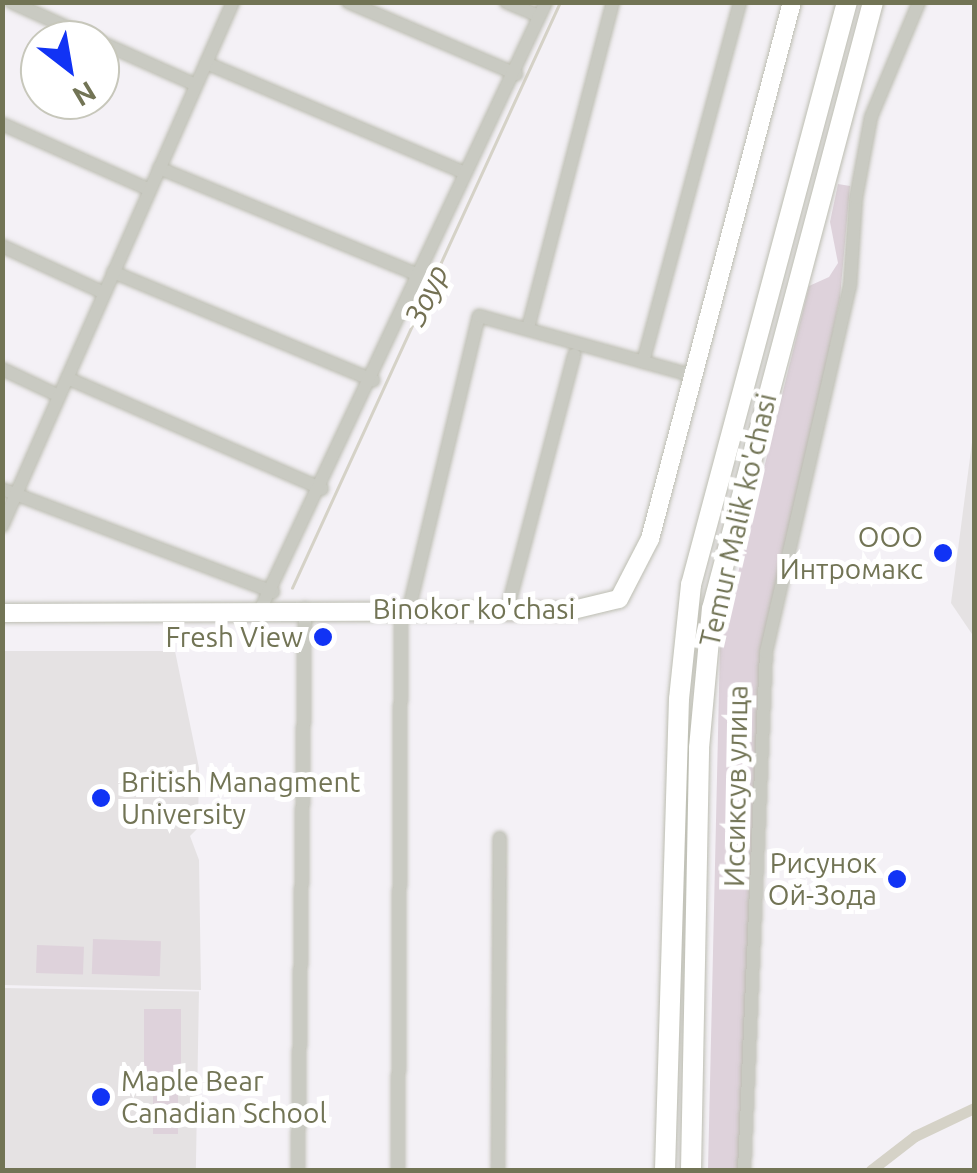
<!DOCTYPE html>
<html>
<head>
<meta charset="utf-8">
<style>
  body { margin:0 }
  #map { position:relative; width:977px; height:1173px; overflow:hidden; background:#f4f1f6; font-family:Ubuntu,sans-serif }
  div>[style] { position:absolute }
  .built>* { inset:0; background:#e5e2e3; transform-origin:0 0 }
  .green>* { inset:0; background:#ded2db; transform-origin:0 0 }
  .stream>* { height:2.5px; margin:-1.25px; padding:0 1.25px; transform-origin:1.25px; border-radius:1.25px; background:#d5d2c7 }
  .canal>* { height:11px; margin:-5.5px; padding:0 5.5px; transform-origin:5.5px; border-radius:5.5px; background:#d5d2c7 }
  .roads { filter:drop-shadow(0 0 2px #bcbdb1) drop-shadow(0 0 2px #bcbdb1) }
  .minor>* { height:12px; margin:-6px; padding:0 6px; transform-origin:6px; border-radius:6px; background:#c9cac2 }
  .secondary>* { height:18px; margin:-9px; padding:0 9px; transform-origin:9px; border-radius:9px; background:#fff }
  .trunk>* { height:20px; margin:-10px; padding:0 10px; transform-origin:10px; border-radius:10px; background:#fff }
  .dots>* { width:28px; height:28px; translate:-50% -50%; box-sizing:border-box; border:5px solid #fff; border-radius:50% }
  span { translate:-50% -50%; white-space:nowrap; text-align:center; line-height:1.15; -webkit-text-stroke:10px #fff; paint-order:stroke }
  .street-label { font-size:28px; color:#727455 }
  .poi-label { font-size:28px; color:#727455 }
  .right { translate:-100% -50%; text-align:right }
  .left { translate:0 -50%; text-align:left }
  .water-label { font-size:30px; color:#747153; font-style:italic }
  .frame { position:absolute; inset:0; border:5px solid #727455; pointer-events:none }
  .north { position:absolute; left:20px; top:20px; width:100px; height:100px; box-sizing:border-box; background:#fff; border:2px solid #c7c7bb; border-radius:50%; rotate:149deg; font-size:28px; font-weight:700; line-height:40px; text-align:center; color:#727455 }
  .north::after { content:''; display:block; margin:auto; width:35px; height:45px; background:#1133f5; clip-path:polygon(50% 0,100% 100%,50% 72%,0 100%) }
</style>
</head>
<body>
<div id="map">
  <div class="built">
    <div style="clip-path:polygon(974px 427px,974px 637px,951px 603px)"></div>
    <div style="clip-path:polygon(3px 651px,175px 651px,199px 768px,198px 828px,190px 836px,199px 860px,201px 990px,3px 985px)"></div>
    <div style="left:3px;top:988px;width:196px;height:182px;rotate:1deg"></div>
  </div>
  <div class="green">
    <div style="clip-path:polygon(838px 184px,850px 186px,840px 298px,766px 652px,744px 1170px,708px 1170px,720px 646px,809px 286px,829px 277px,838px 263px,830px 222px)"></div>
    <div style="left:93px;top:939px;width:68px;height:35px;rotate:2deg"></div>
    <div style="left:37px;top:945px;width:47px;height:28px;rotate:2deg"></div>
    <div style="left:144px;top:1009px;width:37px;height:64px"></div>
    <div style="left:153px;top:1091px;width:25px;height:43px"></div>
  </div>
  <div class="stream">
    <div style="left:292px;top:588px;width:644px;rotate:-65.42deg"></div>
  </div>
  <div class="canal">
    <div style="left:871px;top:1170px;width:56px;rotate:-37.7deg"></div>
    <div style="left:915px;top:1136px;width:65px;rotate:-25.4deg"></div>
  </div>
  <div class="roads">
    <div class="minor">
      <div style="left:11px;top:2px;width:92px;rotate:24.3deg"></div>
      <div style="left:348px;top:2px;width:183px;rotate:23.2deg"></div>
      <div style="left:506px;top:2px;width:36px;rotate:23deg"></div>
      <div style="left:100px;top:42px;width:105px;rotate:24.1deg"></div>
      <div style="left:206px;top:63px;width:281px;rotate:23deg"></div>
      <div style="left:2px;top:124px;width:162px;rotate:24deg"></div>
      <div style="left:159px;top:168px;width:281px;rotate:22.4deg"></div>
      <div style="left:2px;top:246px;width:112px;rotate:24.7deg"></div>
      <div style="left:113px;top:272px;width:282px;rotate:22.6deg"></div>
      <div style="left:528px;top:328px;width:337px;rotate:-75.4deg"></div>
      <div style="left:643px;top:362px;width:373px;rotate:-74.9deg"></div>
      <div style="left:2px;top:369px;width:63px;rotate:25.3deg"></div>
      <div style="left:67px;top:378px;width:278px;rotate:23.5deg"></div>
      <div style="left:2px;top:489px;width:290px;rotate:20.8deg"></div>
      <div style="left:2px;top:526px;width:573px;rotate:-66.21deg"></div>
      <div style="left:261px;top:608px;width:670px;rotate:-64.81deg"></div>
      <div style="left:409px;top:609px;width:301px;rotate:-76.6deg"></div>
      <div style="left:479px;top:316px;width:223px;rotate:15.6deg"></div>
      <div style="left:507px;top:611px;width:265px;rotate:-75.3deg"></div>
      <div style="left:298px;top:1170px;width:562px;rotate:-89.29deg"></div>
      <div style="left:398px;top:1170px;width:561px;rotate:-89.69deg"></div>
      <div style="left:498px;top:1170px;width:332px;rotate:-89.7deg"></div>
      <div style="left:744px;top:1170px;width:518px;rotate:-87.57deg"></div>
      <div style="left:766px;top:652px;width:376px;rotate:-77.1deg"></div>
      <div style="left:850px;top:286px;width:88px;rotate:-86.1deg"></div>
      <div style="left:856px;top:198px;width:82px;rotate:-79.5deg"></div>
      <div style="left:871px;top:117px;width:125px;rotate:-67.3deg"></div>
    </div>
    <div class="secondary">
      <div style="left:2px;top:613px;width:567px;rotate:-0.2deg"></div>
      <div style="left:569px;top:611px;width:51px;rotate:-13.5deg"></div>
      <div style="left:619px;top:599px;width:68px;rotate:-62.7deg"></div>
      <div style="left:650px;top:539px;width:555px;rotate:-75.19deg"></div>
    </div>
    <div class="trunk">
      <div style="left:665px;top:1170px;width:471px;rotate:-88.3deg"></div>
      <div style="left:679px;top:699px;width:115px;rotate:-84deg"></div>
      <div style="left:691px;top:585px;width:604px;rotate:-75.02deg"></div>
      <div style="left:691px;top:1170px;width:422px;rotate:-88.9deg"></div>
      <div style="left:699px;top:748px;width:140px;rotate:-84.7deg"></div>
      <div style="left:712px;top:609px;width:628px;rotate:-75.14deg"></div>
    </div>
  </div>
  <div class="dots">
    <div style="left:943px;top:553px;background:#1133f5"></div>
    <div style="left:323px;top:637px;background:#1133f5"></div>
    <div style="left:101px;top:798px;background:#1133f5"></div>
    <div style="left:897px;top:879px;background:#1133f5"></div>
    <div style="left:101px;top:1097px;background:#1133f5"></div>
  </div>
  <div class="street-label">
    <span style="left:738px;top:520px;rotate:-77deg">Temur Malik ko'chasi</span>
    <span style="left:474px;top:609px">Binokor ko'chasi</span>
    <span style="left:736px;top:786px;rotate:-89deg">Иссиксув улица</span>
  </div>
  <div class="poi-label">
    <span class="right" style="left:923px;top:553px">ООО<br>Интромакс</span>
    <span class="right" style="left:303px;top:637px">Fresh View</span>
    <span class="left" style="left:121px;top:798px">British Managment<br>University</span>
    <span class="right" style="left:877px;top:879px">Рисунок<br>Ой-Зода</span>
    <span class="left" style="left:121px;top:1097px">Maple Bear<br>Canadian School</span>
  </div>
  <div class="water-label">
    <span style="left:426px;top:295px;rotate:-65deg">Зоур</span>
  </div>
  <div class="frame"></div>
  <div class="north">N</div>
</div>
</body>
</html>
